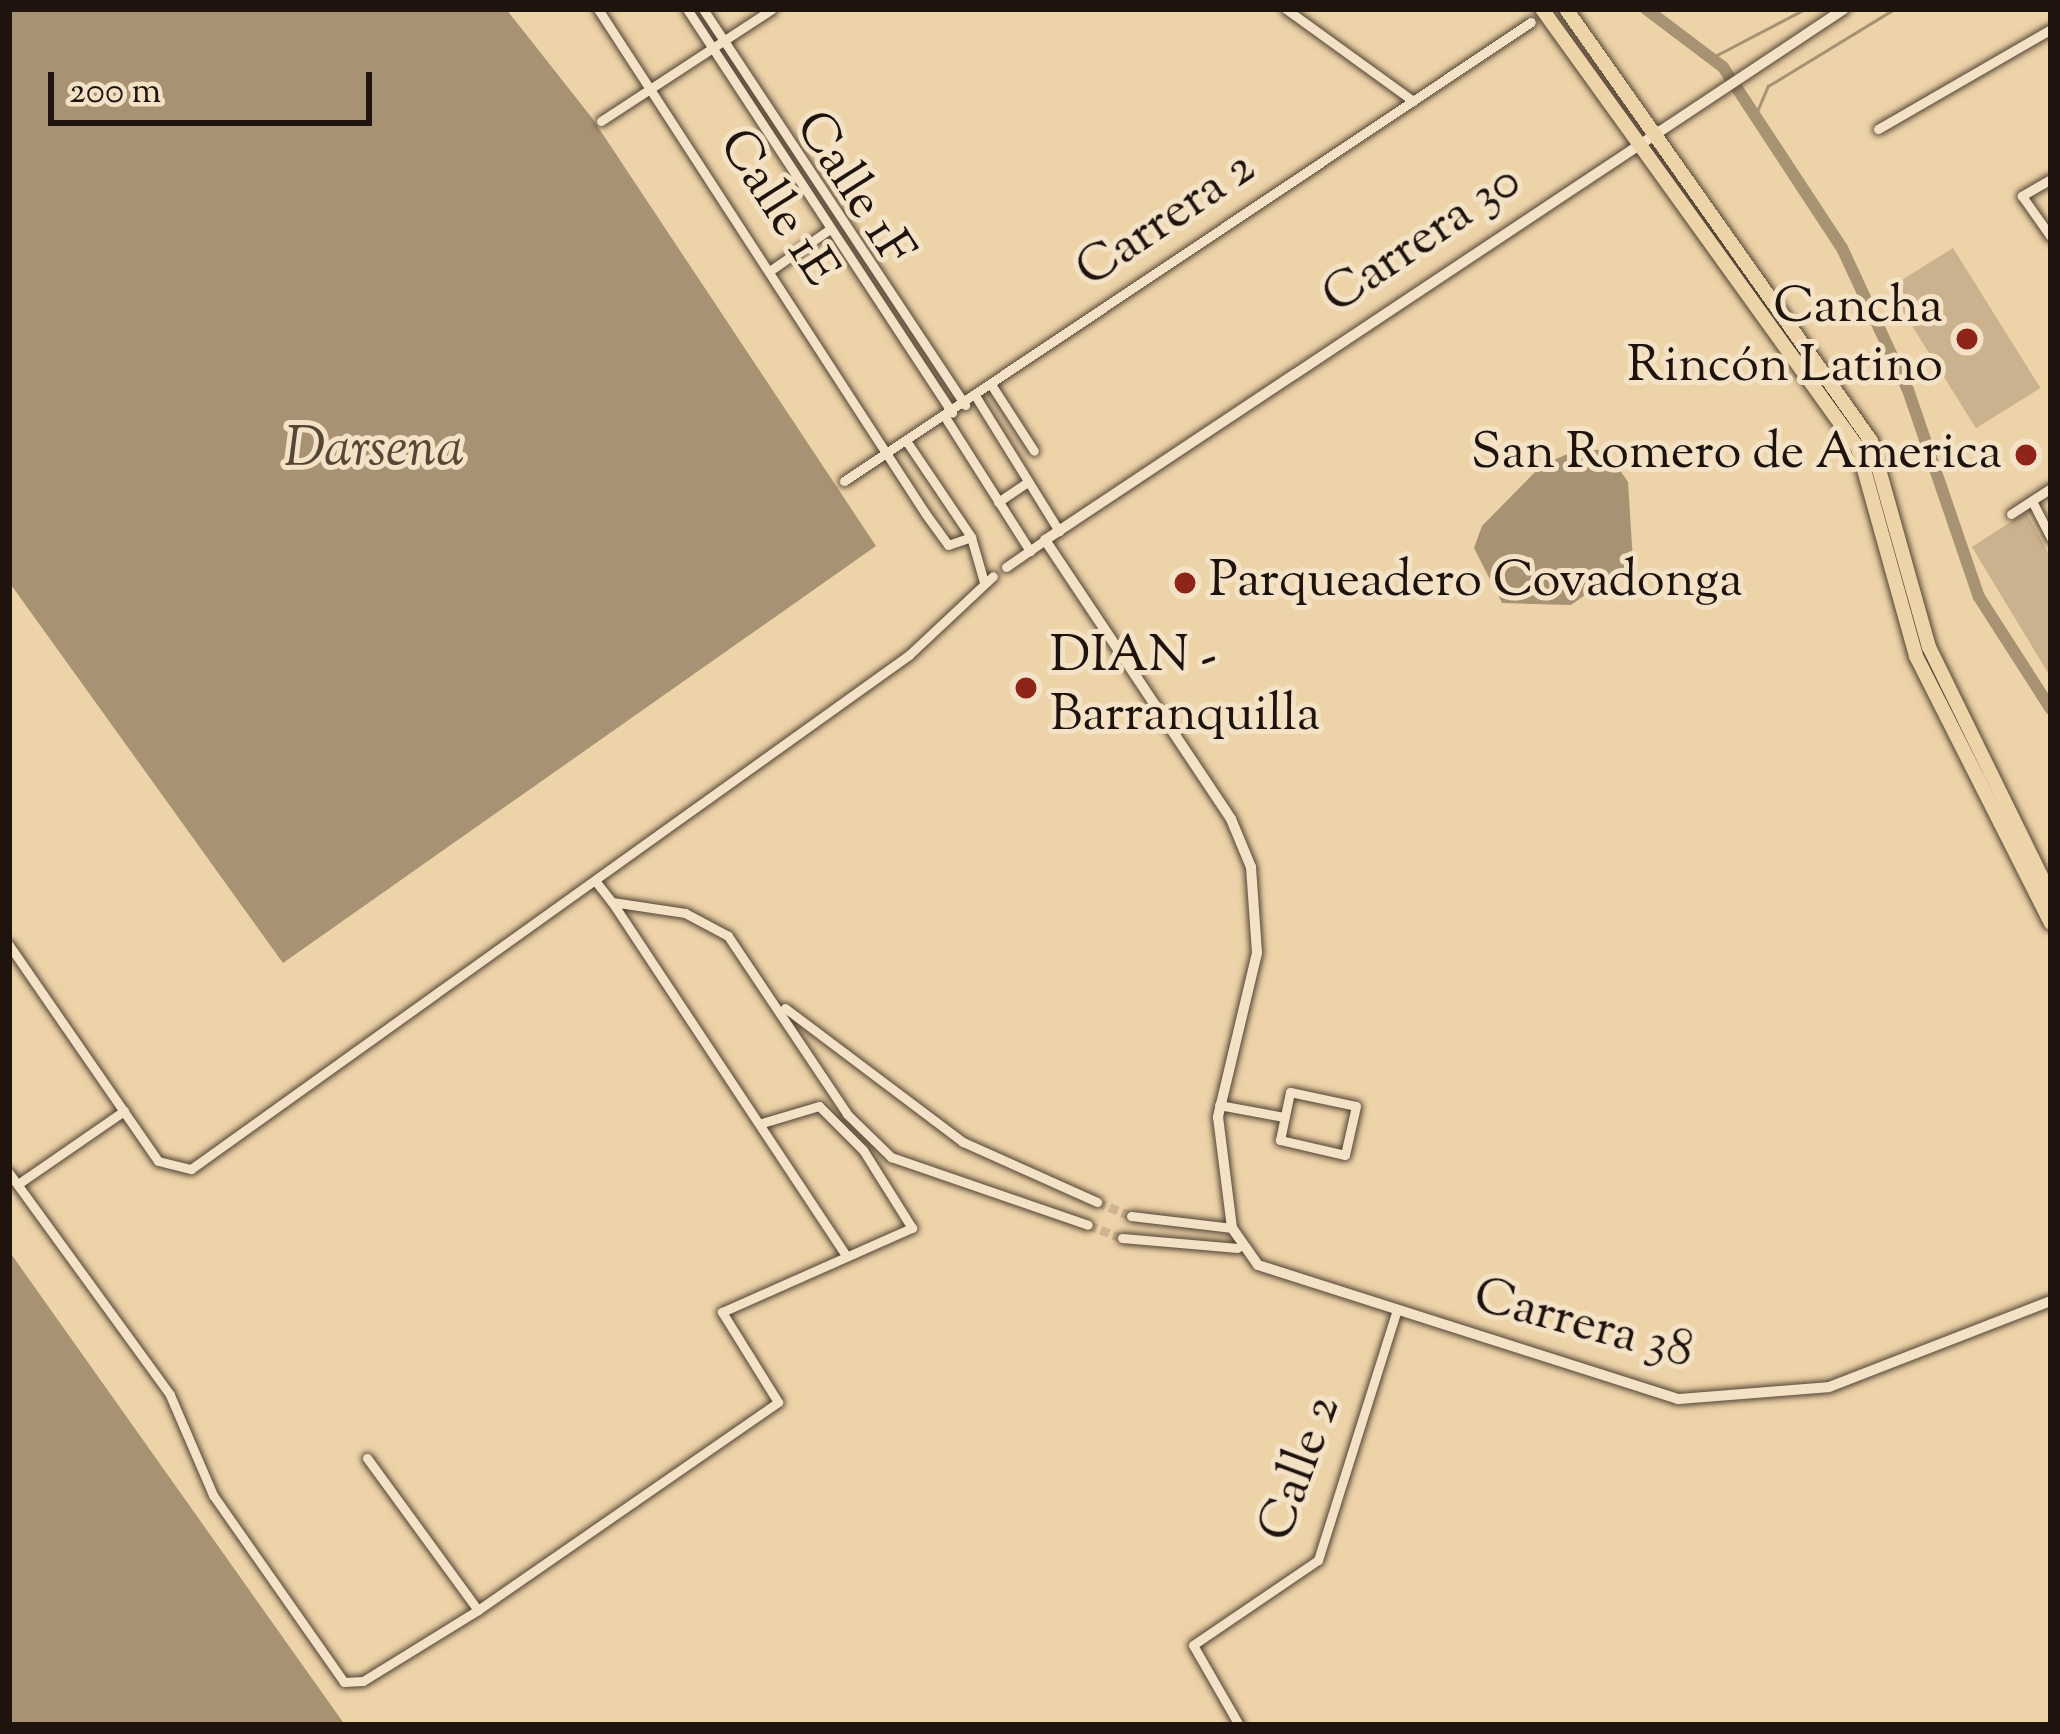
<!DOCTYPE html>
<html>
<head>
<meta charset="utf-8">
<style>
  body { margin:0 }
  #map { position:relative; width:2060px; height:1734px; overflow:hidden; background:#edd3a8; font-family:"Sorts Mill Goudy",serif }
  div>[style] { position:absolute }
  .green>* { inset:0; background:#cab28e; transform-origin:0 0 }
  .water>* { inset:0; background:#a79273 }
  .stream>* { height:3px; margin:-1.5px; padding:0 1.5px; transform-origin:1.5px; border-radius:1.5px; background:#a79273 }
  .canal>* { height:12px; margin:-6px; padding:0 6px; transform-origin:6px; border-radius:6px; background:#a79273 }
  .minor-tunnel>* { height:9px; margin-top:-4.5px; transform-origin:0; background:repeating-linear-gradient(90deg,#ceb691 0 9px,transparent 0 13.5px) }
  .roads { filter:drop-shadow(0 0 3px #524334) drop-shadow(0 0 3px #524334) }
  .minor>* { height:9px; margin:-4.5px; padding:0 4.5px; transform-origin:4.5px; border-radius:4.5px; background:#f3e2c6 }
  .tertiary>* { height:10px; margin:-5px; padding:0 5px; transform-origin:5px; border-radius:5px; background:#f3e2c6 }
  .primary>* { height:14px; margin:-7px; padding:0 7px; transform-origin:7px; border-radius:7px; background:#edd3a8 }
  .dots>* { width:33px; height:33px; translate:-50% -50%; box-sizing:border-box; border:6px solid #f3e2c6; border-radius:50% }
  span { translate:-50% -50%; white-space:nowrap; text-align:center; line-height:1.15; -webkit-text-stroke:10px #f3e2c6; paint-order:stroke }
  .street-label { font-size:51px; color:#1e130d }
  .poi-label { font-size:51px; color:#1e130d }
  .right { translate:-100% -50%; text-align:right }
  .left { translate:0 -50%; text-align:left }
  .water-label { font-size:54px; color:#554636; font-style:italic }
  .frame { position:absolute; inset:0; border:12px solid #1e130d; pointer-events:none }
  .scale { position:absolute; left:48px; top:72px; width:324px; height:54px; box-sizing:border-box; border:6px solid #1e130d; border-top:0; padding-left:15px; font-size:36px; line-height:42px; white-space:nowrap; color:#1e130d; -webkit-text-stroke:9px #f3e2c6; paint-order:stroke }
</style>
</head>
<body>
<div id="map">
  <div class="green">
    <div style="left:1953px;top:248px;width:165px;height:76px;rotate:58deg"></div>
    <div style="clip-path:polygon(2026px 512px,2051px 558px,2051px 678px,1972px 547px)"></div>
  </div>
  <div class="water">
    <div style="clip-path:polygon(9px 9px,506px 9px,592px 118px,876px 546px,283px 963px,9px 582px)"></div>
    <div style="clip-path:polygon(1577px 450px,1606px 450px,1628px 482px,1633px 561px,1571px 605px,1502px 603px,1474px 548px,1482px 526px,1542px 465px)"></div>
    <div style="clip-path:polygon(9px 1251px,345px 1725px,9px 1725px)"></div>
  </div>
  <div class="stream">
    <div style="left:1713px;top:57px;width:104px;rotate:-27.6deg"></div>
    <div style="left:1755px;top:116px;width:33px;rotate:-67deg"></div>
    <div style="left:1768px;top:86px;width:148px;rotate:-31.4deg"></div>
  </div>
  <div class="canal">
    <div style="left:1646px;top:9px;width:96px;rotate:37deg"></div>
    <div style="left:1723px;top:67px;width:217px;rotate:56.7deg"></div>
    <div style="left:1842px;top:248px;width:157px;rotate:65.1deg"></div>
    <div style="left:1908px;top:390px;width:219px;rotate:71.1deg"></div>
    <div style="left:1979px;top:597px;width:133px;rotate:57.3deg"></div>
  </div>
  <div class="minor-tunnel">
    <div style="left:1097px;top:1202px;width:37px;rotate:22deg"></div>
    <div style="left:1088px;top:1225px;width:36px;rotate:21deg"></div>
  </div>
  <div class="roads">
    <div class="minor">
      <div style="left:598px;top:9px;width:601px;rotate:57.02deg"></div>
      <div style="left:925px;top:513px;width:39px;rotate:54deg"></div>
      <div style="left:948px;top:545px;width:24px;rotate:-19deg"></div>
      <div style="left:687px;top:9px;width:483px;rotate:56.7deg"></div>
      <div style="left:703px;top:9px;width:475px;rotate:56.5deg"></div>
      <div style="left:1286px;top:9px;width:157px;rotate:35.9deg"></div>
      <div style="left:601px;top:121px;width:204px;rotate:-33.2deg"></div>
      <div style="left:1878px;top:129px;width:200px;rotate:-30deg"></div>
      <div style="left:2051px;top:179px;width:34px;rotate:150deg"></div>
      <div style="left:2022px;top:196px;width:50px;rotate:54.7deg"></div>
      <div style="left:771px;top:270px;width:72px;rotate:-34.8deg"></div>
      <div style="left:992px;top:386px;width:77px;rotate:57.1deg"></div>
      <div style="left:976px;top:397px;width:158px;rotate:58.2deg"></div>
      <div style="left:945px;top:417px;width:159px;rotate:57.6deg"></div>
      <div style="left:907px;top:442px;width:115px;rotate:56deg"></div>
      <div style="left:971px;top:537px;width:47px;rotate:73.9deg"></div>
      <div style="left:844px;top:481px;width:826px;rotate:-33.75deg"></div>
      <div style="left:2032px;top:501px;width:42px;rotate:62.8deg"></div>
      <div style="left:998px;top:502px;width:36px;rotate:-34deg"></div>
      <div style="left:2011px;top:514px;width:48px;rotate:-33deg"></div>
      <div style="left:1006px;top:567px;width:47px;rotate:-34.7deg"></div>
      <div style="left:597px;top:883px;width:24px;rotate:52deg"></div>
      <div style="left:612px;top:902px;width:74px;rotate:8.6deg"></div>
      <div style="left:685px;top:913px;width:49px;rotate:28.1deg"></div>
      <div style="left:728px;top:936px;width:214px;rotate:56.2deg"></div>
      <div style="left:847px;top:1114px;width:62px;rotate:44.3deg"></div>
      <div style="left:891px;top:1157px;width:208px;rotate:19deg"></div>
      <div style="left:612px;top:902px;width:421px;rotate:56.5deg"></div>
      <div style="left:9px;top:945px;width:262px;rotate:55.4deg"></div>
      <div style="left:158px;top:1161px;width:34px;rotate:14deg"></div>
      <div style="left:191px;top:1169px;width:883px;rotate:-35.6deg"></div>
      <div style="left:909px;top:655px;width:115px;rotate:-43.2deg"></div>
      <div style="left:785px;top:1008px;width:223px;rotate:37deg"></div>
      <div style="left:963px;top:1142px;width:147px;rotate:24.1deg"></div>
      <div style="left:1290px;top:1092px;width:67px;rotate:12deg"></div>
      <div style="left:1356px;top:1106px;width:50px;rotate:102.7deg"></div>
      <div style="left:1345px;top:1155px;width:67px;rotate:-167deg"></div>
      <div style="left:1280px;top:1140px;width:49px;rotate:-78.2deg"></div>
      <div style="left:1219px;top:1105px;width:66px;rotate:10.5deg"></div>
      <div style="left:9px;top:1173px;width:274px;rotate:54deg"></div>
      <div style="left:170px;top:1395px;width:109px;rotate:66.7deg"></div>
      <div style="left:213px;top:1495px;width:228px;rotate:55deg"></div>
      <div style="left:344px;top:1682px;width:19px;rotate:-3deg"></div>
      <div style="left:363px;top:1681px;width:135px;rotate:-31.7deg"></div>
      <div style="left:18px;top:1184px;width:129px;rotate:-34.6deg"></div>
      <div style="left:1131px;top:1216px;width:102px;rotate:6.8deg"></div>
      <div style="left:1122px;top:1238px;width:116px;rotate:4.9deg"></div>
      <div style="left:367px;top:1458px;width:188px;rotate:53.9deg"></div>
      <div style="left:478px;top:1610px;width:365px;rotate:-34.7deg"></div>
      <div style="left:778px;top:1402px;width:106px;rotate:-121.9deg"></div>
      <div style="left:722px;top:1312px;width:208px;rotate:-23.9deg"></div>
      <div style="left:912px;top:1228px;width:92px;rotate:-122.1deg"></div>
      <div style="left:863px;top:1150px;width:62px;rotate:-135deg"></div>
      <div style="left:819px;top:1106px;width:59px;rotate:163.4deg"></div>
      <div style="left:1239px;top:1725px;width:92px;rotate:-119.9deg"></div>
      <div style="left:1193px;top:1645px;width:151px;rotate:-34.2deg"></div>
      <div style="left:1318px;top:1560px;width:260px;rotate:-72.5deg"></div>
    </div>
    <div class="tertiary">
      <div style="left:1844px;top:9px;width:959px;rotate:146.39deg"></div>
      <div style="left:1045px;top:540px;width:335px;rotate:56.3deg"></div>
      <div style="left:1231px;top:819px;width:52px;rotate:67.4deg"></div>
      <div style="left:1251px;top:867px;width:86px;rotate:86deg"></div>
      <div style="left:1257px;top:953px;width:169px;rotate:103.4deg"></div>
      <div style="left:1218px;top:1117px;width:112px;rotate:82.8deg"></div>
      <div style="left:1232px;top:1228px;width:45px;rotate:54.9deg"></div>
      <div style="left:1258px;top:1265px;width:441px;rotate:17.7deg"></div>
      <div style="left:1678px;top:1399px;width:151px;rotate:-4.5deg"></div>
      <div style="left:1829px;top:1387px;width:238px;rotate:-21.2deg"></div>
    </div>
    <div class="primary">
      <div style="left:1542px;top:9px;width:541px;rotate:54.25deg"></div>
      <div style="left:1858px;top:448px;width:216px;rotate:74.4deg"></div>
      <div style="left:1916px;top:656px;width:299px;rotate:63.2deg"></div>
      <div style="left:1566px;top:9px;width:529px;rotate:54.78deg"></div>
      <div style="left:1871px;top:441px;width:214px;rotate:74.3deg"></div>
      <div style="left:1929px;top:647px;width:277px;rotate:63.9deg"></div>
    </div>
  </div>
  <div class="dots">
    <div style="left:1967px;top:339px;background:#8f2418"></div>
    <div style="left:2026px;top:455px;background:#8f2418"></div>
    <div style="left:1185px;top:583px;background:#8f2418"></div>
    <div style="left:1026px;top:688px;background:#8f2418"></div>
  </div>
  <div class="street-label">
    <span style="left:852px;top:190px;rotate:57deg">Calle 1F</span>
    <span style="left:776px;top:209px;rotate:57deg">Calle 1E</span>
    <span style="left:1167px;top:221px;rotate:-34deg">Carrera 2</span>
    <span style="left:1423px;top:241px;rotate:-34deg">Carrera 30</span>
    <span style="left:1583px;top:1326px;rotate:15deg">Carrera 38</span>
    <span style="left:1302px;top:1469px;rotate:-70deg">Calle 2</span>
  </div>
  <div class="poi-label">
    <span class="right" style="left:1943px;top:339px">Cancha<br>Rincón Latino</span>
    <span class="right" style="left:2002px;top:455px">San Romero de America</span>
    <span class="left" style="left:1209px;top:583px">Parqueadero Covadonga</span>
    <span class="left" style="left:1050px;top:688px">DIAN -<br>Barranquilla</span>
  </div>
  <div class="water-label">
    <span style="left:374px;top:451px">Darsena</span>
  </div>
  <div class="frame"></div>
  <div class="scale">200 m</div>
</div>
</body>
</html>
